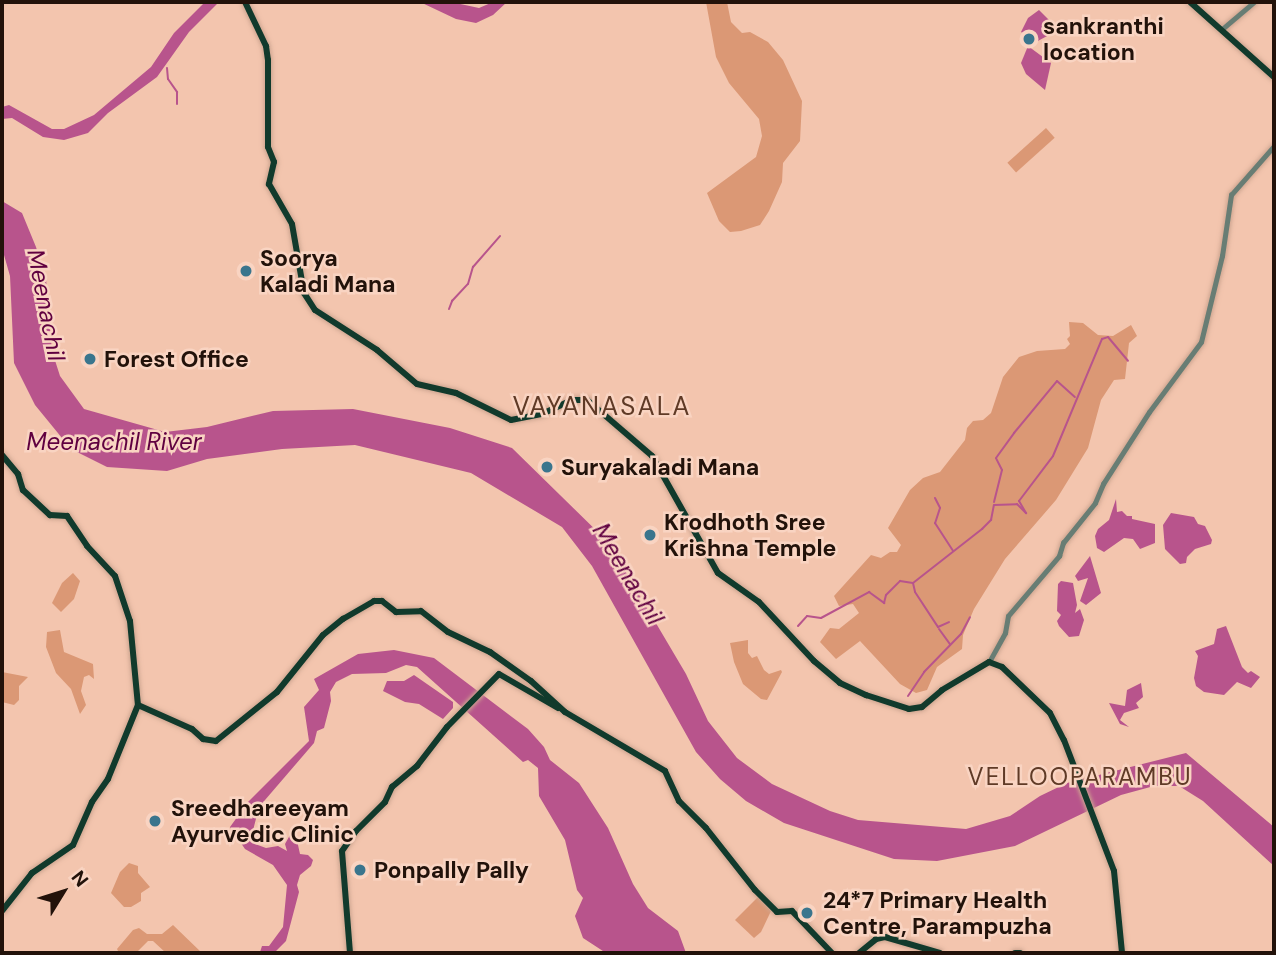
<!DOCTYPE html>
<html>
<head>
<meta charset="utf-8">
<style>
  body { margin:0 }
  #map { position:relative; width:1276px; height:955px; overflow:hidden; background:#f3c5ae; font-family:"DM Sans",sans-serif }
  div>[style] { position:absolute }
  .green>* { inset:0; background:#db9875; transform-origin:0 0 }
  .water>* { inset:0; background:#b8548c }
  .stream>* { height:2px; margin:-1px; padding:0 1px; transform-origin:1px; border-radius:1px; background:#b8548c }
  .roads { filter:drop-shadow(0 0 2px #cda590) drop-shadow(0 0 2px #cda590) }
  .minor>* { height:4.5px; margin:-2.25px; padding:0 2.25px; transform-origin:2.25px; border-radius:2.25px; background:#687d74 }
  .major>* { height:6px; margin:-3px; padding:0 3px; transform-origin:3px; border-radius:3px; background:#113a2c }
  .dots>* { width:19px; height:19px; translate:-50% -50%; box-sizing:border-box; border:4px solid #f9d4c2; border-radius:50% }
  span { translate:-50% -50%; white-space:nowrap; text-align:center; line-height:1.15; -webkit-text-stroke:5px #f9d4c2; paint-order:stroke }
  .poi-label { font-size:23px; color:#22120a; font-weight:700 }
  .left { translate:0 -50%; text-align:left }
  .water-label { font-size:24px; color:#600040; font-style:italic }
  .neighbourhood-label { font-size:24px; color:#5f3a26; letter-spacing:2px }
  .quarter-label { font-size:26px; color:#5f3a26; letter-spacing:2px }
  .frame { position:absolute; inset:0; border:4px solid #22120a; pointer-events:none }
  .north { position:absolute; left:28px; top:857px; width:70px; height:70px; -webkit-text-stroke:5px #f9d4c2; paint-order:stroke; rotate:52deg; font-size:19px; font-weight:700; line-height:28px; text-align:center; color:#22120a }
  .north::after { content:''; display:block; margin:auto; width:24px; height:32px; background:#22120a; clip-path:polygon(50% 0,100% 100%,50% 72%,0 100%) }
</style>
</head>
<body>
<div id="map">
  <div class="green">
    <div style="clip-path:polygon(706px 2px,727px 2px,731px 22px,742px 33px,750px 32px,768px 42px,783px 60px,802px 101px,800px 141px,783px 163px,782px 182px,769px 211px,760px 225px,741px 231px,730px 232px,719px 221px,707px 193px,756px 157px,762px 136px,759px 119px,729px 83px,716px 57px)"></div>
    <div style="left:1046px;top:128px;width:13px;height:52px;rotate:48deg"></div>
    <div style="clip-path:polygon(1069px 322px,1083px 323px,1098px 335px,1113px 336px,1131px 325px,1137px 336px,1129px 343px,1125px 379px,1114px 380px,1101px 400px,1088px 448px,1056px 500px,1005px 559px,974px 609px,963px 635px,962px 649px,937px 667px,927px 690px,916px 693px,900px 684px,860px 641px,836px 659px,820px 642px,830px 628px,839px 629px,859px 613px,853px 604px,839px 606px,834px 596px,871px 555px,881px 558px,890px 552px,897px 552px,901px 545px,888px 528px,910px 490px,923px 478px,940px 472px,965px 440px,967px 428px,973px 421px,983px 420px,991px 413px,1003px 377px,1019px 357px,1037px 351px,1065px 349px,1070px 344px,1067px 339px,1070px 336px)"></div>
    <div style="clip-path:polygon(73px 573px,80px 581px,74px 599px,61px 612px,52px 603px,62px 583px)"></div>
    <div style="clip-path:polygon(60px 630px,64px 652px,93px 664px,94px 679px,89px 675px,84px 677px,81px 691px,86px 705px,80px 714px,71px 689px,56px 673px,46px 647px,47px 632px)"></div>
    <div style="clip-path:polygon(748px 640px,748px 653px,752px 658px,757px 656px,764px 670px,769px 674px,781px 670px,782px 672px,767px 700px,761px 699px,743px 684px,734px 662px,730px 643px)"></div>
    <div style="clip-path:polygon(2px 672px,28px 677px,19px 686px,19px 700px,14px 705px,2px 702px)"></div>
    <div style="clip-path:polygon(129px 863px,138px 866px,138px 873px,150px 887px,141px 893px,141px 901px,131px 907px,124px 907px,111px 893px,120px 872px)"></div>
    <div style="clip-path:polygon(758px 897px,771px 911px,761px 932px,754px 938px,735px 920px)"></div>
    <div style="clip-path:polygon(173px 925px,202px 953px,166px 953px,153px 941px,148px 941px,136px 953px,119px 953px,117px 949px,133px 930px,139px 928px,147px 934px,162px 934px)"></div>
  </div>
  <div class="water">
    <div style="clip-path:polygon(205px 2px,219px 2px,189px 32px,157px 77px,108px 113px,88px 133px,64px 140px,43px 137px,12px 118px,2px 119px,2px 107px,9px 105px,52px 129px,64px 129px,94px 115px,151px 67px,174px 33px)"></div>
    <div style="clip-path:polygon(420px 2px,451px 2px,479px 8px,493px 2px,507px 2px,493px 15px,476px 23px,456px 19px)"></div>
    <div style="clip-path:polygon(1039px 10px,1050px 21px,1049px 35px,1036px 42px,1021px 32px,1028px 18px)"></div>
    <div style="clip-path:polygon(1028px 46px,1051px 63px,1045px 90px,1026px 74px,1021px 63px)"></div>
    <div style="clip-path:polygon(2px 201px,22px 213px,36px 247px,46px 279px,52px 351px,60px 376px,84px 409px,165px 432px,207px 427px,273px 411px,353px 409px,450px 428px,512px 448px,608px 542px,686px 674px,708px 721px,737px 758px,772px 784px,830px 811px,858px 820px,966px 829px,1010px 816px,1040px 796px,1067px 783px,1186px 753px,1274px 827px,1274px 866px,1203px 801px,1179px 786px,1154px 786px,1121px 795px,1015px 846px,937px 861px,894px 859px,784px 823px,746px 801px,720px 779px,696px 752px,592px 566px,562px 527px,471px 473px,355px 445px,282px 449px,207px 459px,167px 471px,107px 467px,71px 449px,35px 405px,14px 363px,10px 276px,2px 248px)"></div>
    <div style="clip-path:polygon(1116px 499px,1117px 512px,1122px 511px,1127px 516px,1132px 516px,1132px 519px,1155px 524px,1155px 543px,1140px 549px,1133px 539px,1124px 538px,1104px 552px,1097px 548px,1095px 536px,1098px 529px,1109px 520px)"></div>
    <div style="clip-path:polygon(1171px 513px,1194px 517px,1198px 524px,1205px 526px,1212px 540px,1211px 544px,1195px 549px,1187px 557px,1186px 563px,1180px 564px,1165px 549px,1163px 525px)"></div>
    <div style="clip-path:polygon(1090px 556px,1101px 593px,1086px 605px,1080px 601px,1088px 578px,1078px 581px,1075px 576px)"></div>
    <div style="clip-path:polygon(1061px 581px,1073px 583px,1077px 605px,1075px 613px,1080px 609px,1084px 620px,1079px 636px,1069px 637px,1059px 626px,1057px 621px,1061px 615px,1057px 611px,1058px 584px)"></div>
    <div style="clip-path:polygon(1226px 626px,1242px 667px,1248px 673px,1251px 671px,1260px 677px,1251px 688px,1237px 682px,1224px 695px,1204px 692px,1196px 686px,1194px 678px,1198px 656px,1195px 651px,1214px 644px,1217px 629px)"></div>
    <div style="clip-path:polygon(394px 650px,434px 658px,528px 729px,544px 747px,550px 760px,579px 783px,608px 828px,633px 884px,648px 908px,678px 931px,686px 953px,606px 953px,583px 938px,575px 916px,583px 898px,577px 890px,565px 840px,539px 796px,538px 768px,528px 760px,523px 762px,417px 667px,406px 665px,386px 673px,352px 674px,336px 682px,330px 692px,331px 701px,324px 728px,317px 731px,314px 743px,259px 807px,251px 838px,255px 844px,266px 848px,278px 846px,287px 851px,285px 844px,290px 835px,296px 836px,300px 854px,308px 855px,313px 860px,311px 866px,300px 875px,297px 885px,299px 892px,286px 941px,274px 953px,260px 952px,262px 946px,269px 946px,283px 927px,287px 885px,273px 865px,245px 849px,230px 827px,248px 802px,309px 741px,304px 707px,319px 690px,314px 679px,358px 654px)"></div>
    <div style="clip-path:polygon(414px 675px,453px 702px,453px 708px,443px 719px,419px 704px,405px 702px,383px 691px,387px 681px,404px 681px)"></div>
    <div style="clip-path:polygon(1141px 683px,1143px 697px,1136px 703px,1139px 708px,1124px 713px,1120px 720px,1129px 727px,1120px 724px,1109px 703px,1125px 706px,1127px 690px)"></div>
  </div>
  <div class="stream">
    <div style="left:167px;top:68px;width:11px;rotate:85deg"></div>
    <div style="left:168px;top:79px;width:16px;rotate:55deg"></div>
    <div style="left:177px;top:92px;width:12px;rotate:90deg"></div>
    <div style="left:449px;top:309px;width:9px;rotate:-69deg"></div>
    <div style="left:452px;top:301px;width:23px;rotate:-47deg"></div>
    <div style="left:468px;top:284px;width:18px;rotate:-74deg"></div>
    <div style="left:473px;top:267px;width:41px;rotate:-48.9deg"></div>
    <div style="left:935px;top:498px;width:11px;rotate:63deg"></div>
    <div style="left:940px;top:508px;width:16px;rotate:108deg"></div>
    <div style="left:935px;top:523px;width:33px;rotate:57deg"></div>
    <div style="left:994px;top:502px;width:33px;rotate:-76deg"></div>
    <div style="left:1002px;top:470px;width:13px;rotate:-117deg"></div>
    <div style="left:996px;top:458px;width:31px;rotate:-54deg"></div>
    <div style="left:1014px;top:433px;width:67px;rotate:-50.4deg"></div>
    <div style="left:1057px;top:381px;width:24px;rotate:42deg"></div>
    <div style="left:913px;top:583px;width:9px;rotate:77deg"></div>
    <div style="left:915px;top:592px;width:42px;rotate:56.7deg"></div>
    <div style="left:938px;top:627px;width:12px;rotate:-24deg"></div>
    <div style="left:798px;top:626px;width:13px;rotate:-48deg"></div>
    <div style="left:807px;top:616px;width:14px;rotate:8deg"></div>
    <div style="left:821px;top:618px;width:55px;rotate:-28.4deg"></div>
    <div style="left:869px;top:592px;width:19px;rotate:36deg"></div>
    <div style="left:884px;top:603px;width:8px;rotate:-76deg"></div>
    <div style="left:886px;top:595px;width:20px;rotate:-45deg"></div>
    <div style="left:900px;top:581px;width:13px;rotate:9deg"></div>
    <div style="left:913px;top:583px;width:88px;rotate:-38deg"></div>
    <div style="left:982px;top:529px;width:13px;rotate:-45deg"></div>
    <div style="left:991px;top:520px;width:15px;rotate:-79deg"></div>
    <div style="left:994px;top:505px;width:23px;rotate:-2deg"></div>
    <div style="left:1017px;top:504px;width:13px;rotate:45deg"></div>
    <div style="left:1026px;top:513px;width:14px;rotate:-120deg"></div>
    <div style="left:1019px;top:501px;width:56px;rotate:-52.9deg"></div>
    <div style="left:1053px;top:456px;width:127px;rotate:-67.3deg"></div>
    <div style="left:1102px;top:339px;width:6px;rotate:-18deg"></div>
    <div style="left:1108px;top:337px;width:31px;rotate:50deg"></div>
    <div style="left:939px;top:629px;width:19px;rotate:54deg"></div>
    <div style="left:908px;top:696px;width:29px;rotate:-56deg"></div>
    <div style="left:924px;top:672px;width:53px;rotate:-45.8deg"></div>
    <div style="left:961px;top:634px;width:19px;rotate:-62deg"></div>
  </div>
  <div class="roads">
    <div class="minor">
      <div style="left:1221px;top:30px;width:43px;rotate:-40.3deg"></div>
      <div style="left:989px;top:662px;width:33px;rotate:-61deg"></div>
      <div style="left:1005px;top:633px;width:17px;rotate:-80deg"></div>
      <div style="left:1008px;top:616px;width:79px;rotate:-49.6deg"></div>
      <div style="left:1059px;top:556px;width:14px;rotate:-73deg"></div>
      <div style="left:1063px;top:543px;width:51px;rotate:-51.3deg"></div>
      <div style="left:1095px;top:503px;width:21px;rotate:-67deg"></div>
      <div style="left:1103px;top:484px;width:85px;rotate:-57.4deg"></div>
      <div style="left:1149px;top:412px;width:87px;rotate:-53.4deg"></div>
      <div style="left:1201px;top:342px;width:89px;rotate:-76.3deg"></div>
      <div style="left:1222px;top:256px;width:62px;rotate:-81.6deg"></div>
      <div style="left:1231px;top:195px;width:65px;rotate:-48.7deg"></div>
    </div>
    <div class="major">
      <div style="left:245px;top:2px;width:49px;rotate:64.5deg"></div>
      <div style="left:266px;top:46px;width:14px;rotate:82deg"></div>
      <div style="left:268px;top:60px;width:87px;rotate:90deg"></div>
      <div style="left:268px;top:147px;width:16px;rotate:68deg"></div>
      <div style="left:274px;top:162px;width:23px;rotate:103deg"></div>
      <div style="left:269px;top:184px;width:46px;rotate:60.1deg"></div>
      <div style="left:292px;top:224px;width:70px;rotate:80.1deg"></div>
      <div style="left:304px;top:293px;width:20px;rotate:57deg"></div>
      <div style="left:315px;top:310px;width:74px;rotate:32.8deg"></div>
      <div style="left:377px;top:350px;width:52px;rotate:40.4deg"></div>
      <div style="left:417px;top:384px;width:40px;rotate:13deg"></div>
      <div style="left:456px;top:393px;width:61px;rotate:26.1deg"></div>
      <div style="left:511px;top:420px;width:32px;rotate:-11deg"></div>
      <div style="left:542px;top:414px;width:33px;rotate:-25deg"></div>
      <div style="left:572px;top:400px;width:15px"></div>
      <div style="left:587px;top:400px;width:86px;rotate:40.7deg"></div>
      <div style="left:652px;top:456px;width:134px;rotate:60.6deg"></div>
      <div style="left:718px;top:573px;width:50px;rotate:35.3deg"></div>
      <div style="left:759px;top:602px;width:81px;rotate:47deg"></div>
      <div style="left:814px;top:661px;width:34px;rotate:40deg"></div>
      <div style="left:840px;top:683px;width:29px;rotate:25deg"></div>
      <div style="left:866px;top:695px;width:45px;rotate:18deg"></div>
      <div style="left:909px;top:709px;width:13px;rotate:-9deg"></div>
      <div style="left:922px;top:707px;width:26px;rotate:-40deg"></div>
      <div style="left:942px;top:690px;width:55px;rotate:-30.8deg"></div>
      <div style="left:989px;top:662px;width:14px;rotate:21deg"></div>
      <div style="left:1002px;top:667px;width:66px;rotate:43.8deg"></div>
      <div style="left:1050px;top:713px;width:30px;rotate:63deg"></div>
      <div style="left:1064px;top:740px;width:140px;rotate:69.1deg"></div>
      <div style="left:1114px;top:871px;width:82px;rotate:84.4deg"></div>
      <div style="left:1190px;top:2px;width:113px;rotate:41.8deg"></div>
      <div style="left:2px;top:455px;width:25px;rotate:50deg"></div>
      <div style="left:18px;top:474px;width:17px;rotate:73deg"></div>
      <div style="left:23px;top:490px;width:37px;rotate:43deg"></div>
      <div style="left:50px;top:515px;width:17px;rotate:3deg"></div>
      <div style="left:67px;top:516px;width:36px;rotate:56deg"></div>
      <div style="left:87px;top:546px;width:41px;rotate:47deg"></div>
      <div style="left:115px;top:576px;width:47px;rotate:71.6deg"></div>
      <div style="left:130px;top:621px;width:84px;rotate:84.6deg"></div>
      <div style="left:138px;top:705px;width:80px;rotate:112.1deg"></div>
      <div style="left:108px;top:779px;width:28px;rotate:125deg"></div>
      <div style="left:92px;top:802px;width:47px;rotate:113.8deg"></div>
      <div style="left:73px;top:845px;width:50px;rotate:145.7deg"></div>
      <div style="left:32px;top:873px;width:48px;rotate:128.3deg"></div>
      <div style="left:138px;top:705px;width:59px;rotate:24deg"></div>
      <div style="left:192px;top:729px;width:15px;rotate:42deg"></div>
      <div style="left:203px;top:739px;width:13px;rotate:9deg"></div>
      <div style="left:216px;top:741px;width:78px;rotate:-38.8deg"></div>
      <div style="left:277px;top:692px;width:73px;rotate:-51.1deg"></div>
      <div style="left:323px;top:635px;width:26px;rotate:-39deg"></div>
      <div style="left:343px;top:619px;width:36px;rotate:-30deg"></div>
      <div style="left:374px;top:601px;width:8px"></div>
      <div style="left:382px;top:601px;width:18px;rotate:38deg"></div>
      <div style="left:396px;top:612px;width:25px;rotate:-2deg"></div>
      <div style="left:421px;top:611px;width:34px;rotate:38deg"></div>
      <div style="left:448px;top:632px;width:47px;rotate:25.5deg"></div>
      <div style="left:490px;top:652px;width:50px;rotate:35.3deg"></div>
      <div style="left:531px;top:681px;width:46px;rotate:42.4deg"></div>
      <div style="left:565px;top:712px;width:116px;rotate:30.5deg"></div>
      <div style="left:665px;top:771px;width:33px;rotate:65deg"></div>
      <div style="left:679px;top:801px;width:38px;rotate:45deg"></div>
      <div style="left:706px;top:828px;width:79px;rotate:51.7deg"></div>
      <div style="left:755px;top:890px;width:31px;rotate:45deg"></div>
      <div style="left:777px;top:912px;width:15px;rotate:-4deg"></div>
      <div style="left:792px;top:911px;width:58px;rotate:46.4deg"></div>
      <div style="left:350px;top:953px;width:102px;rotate:-94.5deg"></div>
      <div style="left:342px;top:851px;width:24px;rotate:-55deg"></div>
      <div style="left:356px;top:831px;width:41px;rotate:-45deg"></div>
      <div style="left:385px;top:802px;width:17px;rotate:-65deg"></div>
      <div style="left:392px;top:787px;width:33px;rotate:-40deg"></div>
      <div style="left:417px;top:766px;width:49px;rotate:-52.4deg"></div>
      <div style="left:447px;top:727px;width:74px;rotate:-45.5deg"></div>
      <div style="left:499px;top:674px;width:68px;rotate:30deg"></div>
      <div style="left:859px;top:953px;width:22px;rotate:-39deg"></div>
      <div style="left:876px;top:939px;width:9px;rotate:-13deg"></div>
      <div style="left:885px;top:937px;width:57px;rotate:16.2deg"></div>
      <div style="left:1015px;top:953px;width:5px"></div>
    </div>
  </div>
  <div class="dots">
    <div style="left:1029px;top:39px;background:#3a758d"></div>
    <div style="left:246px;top:271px;background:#3a758d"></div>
    <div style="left:90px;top:359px;background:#3a758d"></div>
    <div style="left:547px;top:467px;background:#3a758d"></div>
    <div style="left:650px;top:535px;background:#3a758d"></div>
    <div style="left:155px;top:821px;background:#3a758d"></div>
    <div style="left:360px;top:870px;background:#3a758d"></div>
    <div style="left:807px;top:913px;background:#3a758d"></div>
  </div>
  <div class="poi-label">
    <span class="left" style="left:1043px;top:39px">sankranthi<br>location</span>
    <span class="left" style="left:260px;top:271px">Soorya<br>Kaladi Mana</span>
    <span class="left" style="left:104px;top:359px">Forest Office</span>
    <span class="left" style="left:561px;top:467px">Suryakaladi Mana</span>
    <span class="left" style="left:664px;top:535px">Krodhoth Sree<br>Krishna Temple</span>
    <span class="left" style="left:171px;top:821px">Sreedhareeyam<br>Ayurvedic Clinic</span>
    <span class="left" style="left:374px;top:870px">Ponpally Pally</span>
    <span class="left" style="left:823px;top:913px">24*7 Primary Health<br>Centre, Parampuzha</span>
  </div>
  <div class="water-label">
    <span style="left:46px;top:305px;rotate:79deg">Meenachil</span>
    <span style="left:114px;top:442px">Meenachil River</span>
    <span style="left:628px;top:574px;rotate:59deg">Meenachil</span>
  </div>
  <div class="neighbourhood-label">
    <span style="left:1080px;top:777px">VELLOOPARAMBU</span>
  </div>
  <div class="quarter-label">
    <span style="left:602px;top:407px">VAYANASALA</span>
  </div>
  <div class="frame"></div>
  <div class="north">N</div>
</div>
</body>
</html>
